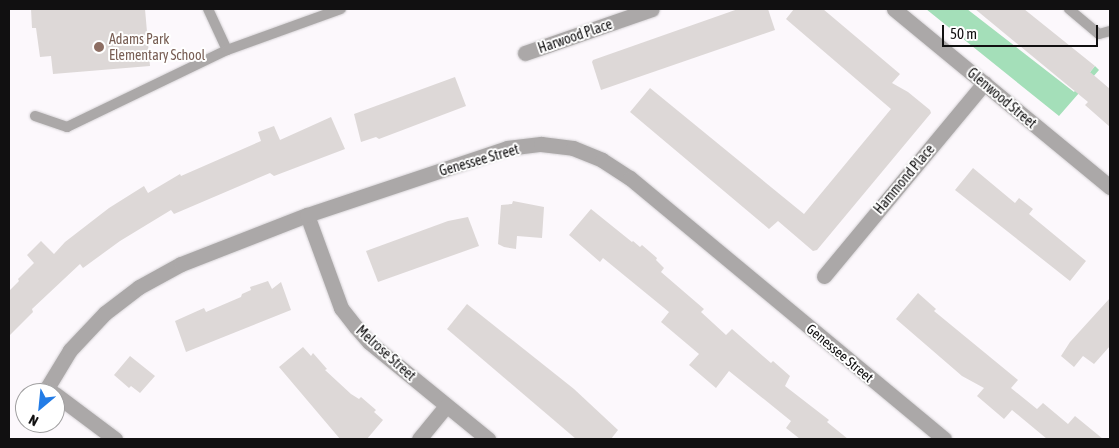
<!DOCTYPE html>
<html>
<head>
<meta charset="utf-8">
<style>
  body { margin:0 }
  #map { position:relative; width:1119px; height:448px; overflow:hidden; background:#fcf8fc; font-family:"Asap Condensed",sans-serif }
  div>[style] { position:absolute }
  .green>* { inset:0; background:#a4dfb9 }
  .building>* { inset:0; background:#ddd8d7 }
  .roads { filter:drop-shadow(0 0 1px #d6d3d6) drop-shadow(0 0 1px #d6d3d6) }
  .service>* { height:10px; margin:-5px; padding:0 5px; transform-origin:5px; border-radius:5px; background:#aba8a8 }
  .minor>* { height:15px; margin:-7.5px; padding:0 7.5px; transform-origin:7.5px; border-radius:7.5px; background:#aba8a8 }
  .dots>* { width:14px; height:14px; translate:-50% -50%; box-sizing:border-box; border:2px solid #fff; border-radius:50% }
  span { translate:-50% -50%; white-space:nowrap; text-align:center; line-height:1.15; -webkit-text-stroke:4px #fff; paint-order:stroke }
  .street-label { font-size:14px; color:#111011 }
  .education-label { font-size:14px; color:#785e54 }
  .left { translate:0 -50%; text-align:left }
  .frame { position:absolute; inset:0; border:10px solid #111011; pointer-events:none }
  .north { position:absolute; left:15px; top:383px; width:50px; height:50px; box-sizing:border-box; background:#fff; border:1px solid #a09fa0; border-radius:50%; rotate:208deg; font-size:14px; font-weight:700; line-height:20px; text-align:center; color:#111011 }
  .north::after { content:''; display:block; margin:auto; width:18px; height:22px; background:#237ce6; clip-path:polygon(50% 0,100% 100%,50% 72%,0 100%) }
  .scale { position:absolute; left:942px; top:25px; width:156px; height:22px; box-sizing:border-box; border:2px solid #111011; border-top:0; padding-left:6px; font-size:15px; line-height:18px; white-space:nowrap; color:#111011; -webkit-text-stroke:4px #fff; paint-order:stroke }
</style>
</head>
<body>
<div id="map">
  <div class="green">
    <div style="clip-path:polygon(926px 9px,967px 9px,1074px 92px,1095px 66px,1099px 70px,1059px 116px)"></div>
  </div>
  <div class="building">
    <div style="clip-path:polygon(31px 9px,145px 9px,150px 66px,53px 74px,51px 56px,40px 57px,36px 28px,32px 28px)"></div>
    <div style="clip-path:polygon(738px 9px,768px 9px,775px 30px,601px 90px,592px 62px,593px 60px)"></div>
    <div style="clip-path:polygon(794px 9px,823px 9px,900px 74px,892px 83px,908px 92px,930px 110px,931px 113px,817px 250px,813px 251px,778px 221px,769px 229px,630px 112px,650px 88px,804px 214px,891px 109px,786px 19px)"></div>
    <div style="clip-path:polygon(975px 9px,1024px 9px,1095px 66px,1090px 72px,1110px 89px,1110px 127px,1085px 105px,1088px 102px)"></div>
    <div style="clip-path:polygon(455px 77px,466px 106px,379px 139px,376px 137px,361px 142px,354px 114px)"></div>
    <div style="clip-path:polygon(331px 117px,345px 149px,274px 176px,270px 173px,174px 214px,171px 210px,120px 241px,83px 268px,80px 264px,32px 309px,33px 312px,9px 336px,9px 291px,19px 281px,18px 279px,34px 263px,27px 255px,41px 241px,54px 254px,65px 242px,109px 208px,144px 186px,148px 193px,180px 174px,181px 176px,261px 141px,258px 132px,274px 126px,280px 140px)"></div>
    <div style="clip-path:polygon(973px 168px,1015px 203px,1019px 198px,1033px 209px,1029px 214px,1086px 261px,1070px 281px,955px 190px)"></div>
    <div style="clip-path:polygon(513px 201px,544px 207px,542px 238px,517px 236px,516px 249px,504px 247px,498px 244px,501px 205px,512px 204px)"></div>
    <div style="clip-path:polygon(591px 209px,632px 242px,633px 241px,640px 247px,642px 245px,657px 258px,656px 260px,664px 268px,661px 272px,704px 309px,701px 312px,726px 335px,732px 329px,771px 363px,773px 361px,790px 376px,785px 386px,829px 420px,827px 422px,848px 439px,800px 439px,786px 428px,791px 421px,729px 371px,716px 388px,689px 365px,699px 354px,661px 322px,669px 312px,603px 258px,600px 262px,569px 235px)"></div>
    <div style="clip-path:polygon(468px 217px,479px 246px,378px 282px,366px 251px,448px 221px)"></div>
    <div style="clip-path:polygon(268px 281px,272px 289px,281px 282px,291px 310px,186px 352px,175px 321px,204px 308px,206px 312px,241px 297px,242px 294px,251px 290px,250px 287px)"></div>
    <div style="clip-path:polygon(918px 293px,936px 309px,934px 311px,1018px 380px,1011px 388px,1037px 409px,1043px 403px,1068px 424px,1075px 416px,1103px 439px,1047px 439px,1012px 410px,1004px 419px,977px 396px,984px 388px,962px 376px,896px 319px)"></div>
    <div style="clip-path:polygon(1110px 298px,1110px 346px,1094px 364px,1083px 356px,1074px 367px,1061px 356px,1070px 342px)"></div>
    <div style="clip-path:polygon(467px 304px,574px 389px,618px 430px,611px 439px,576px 439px,447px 329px)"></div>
    <div style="clip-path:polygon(303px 347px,311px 356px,313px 353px,327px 369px,325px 370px,351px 394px,359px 399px,361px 397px,376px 410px,374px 412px,383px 420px,367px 439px,340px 439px,279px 367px)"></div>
    <div style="clip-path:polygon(130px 356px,155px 376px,140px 393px,131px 386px,129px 388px,114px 375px)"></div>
  </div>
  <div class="roads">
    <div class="service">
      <div style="left:208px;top:9px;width:45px;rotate:65.1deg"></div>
      <div style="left:1069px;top:9px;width:39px;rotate:40deg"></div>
      <div style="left:1099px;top:34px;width:11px;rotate:-15deg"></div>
      <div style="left:35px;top:116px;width:34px;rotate:19deg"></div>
      <div style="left:67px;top:127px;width:178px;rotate:-25.7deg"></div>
      <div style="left:227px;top:50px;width:121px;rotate:-19.8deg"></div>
    </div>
    <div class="minor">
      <div style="left:894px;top:9px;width:280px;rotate:39.5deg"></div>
      <div style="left:525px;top:53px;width:134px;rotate:-19.1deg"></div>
      <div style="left:307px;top:215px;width:99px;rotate:69.9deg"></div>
      <div style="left:341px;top:308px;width:24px;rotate:52deg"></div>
      <div style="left:356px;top:327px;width:20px;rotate:49deg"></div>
      <div style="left:369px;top:342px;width:154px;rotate:39.2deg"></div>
      <div style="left:824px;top:276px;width:251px;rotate:-50.3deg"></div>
      <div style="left:53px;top:393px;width:8px;rotate:-140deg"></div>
      <div style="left:47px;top:388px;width:44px;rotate:-58.8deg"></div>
      <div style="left:70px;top:350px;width:51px;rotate:-46.6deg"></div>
      <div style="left:105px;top:313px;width:43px;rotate:-37.4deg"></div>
      <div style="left:139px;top:287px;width:48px;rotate:-28.7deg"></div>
      <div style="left:181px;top:264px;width:135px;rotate:-21.3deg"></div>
      <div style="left:307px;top:215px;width:211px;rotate:-18.5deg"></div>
      <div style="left:507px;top:148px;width:34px;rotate:-7deg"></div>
      <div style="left:541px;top:144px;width:32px;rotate:7deg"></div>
      <div style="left:573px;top:148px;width:31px;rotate:22deg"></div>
      <div style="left:602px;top:160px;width:33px;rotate:33deg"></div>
      <div style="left:630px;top:178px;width:408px;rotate:39.7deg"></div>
      <div style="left:55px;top:394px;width:75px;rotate:36.9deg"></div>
      <div style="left:419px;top:439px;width:43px;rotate:-50.7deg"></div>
    </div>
  </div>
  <div class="dots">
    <div style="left:99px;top:47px;background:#8d6e63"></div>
  </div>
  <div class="street-label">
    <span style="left:575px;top:36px;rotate:-19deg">Harwood Place</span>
    <span style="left:1002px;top:98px;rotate:40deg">Glenwood Street</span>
    <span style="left:479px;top:160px;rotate:-16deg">Genessee Street</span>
    <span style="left:904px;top:179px;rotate:-50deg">Hammond Place</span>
    <span style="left:386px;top:353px;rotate:42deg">Melrose Street</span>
    <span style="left:840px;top:353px;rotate:40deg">Genessee Street</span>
  </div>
  <div class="education-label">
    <span class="left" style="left:109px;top:47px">Adams Park<br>Elementary School</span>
  </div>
  <div class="frame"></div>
  <div class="north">N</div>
  <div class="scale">50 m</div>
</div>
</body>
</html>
